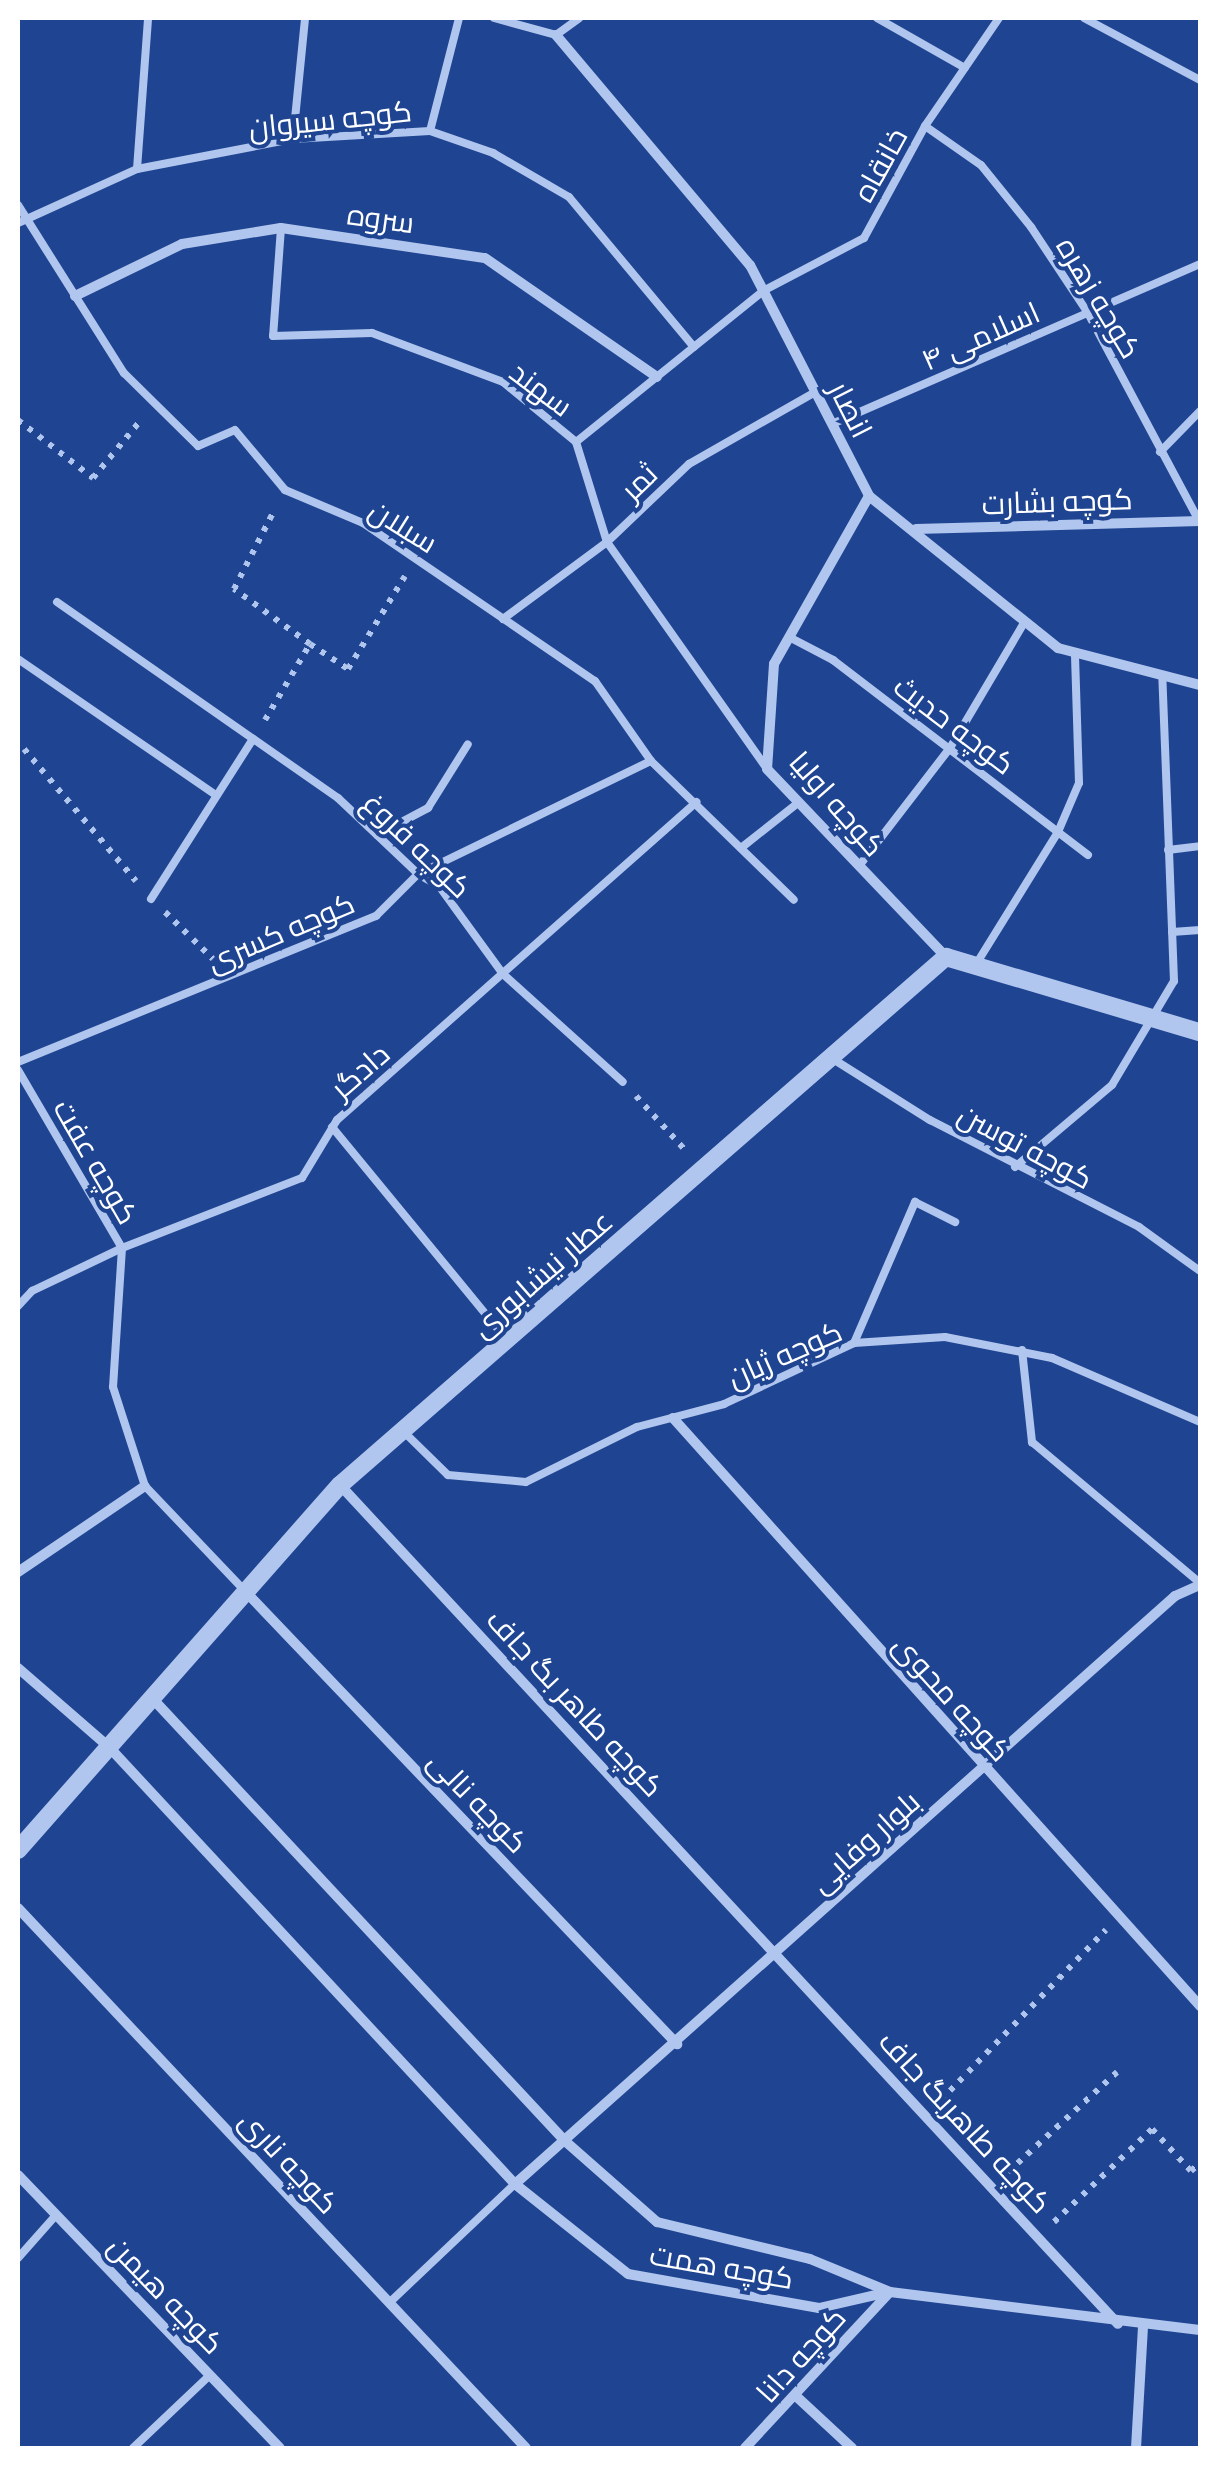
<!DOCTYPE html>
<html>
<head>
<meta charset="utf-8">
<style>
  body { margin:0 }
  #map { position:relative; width:1218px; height:2466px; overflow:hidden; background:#1f4592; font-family:"Exo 2",Cairo,sans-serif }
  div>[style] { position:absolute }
  .path>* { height:6px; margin-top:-3px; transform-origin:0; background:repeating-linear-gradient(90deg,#b1c6ee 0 5px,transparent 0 13px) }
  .service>* { height:8px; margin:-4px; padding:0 4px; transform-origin:4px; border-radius:4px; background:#b1c6ee }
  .minor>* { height:10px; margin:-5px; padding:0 5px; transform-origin:5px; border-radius:5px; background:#b1c6ee }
  .tertiary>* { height:18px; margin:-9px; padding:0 9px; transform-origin:9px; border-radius:9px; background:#b1c6ee }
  span { translate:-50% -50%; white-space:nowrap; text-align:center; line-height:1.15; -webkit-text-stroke:8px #1f4592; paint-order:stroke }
  .street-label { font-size:30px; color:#fff }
  .frame { position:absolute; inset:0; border:20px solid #fff; pointer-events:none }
</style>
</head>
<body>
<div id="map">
  <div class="path">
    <div style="left:18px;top:420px;width:95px;rotate:37.7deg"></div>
    <div style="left:93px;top:478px;width:75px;rotate:-50.4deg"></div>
    <div style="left:310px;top:644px;width:45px;rotate:33.3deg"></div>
    <div style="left:348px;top:669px;width:109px;rotate:-58.5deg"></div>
    <div style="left:265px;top:720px;width:88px;rotate:-59.4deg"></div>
    <div style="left:310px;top:644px;width:94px;rotate:-144.1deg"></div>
    <div style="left:234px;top:589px;width:90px;rotate:-62.9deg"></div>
    <div style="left:24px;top:749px;width:173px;rotate:49.7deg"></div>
    <div style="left:165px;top:912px;width:67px;rotate:44.4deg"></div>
    <div style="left:636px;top:1096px;width:73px;rotate:47.8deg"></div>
    <div style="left:941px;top:2100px;width:237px;rotate:-45.9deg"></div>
    <div style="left:1008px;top:2172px;width:148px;rotate:-42.5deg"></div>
    <div style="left:1054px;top:2222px;width:135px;rotate:-43.5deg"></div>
    <div style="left:1152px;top:2129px;width:57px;rotate:47.1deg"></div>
    <div style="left:1191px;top:2171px;width:12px;rotate:-42deg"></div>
  </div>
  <div class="service">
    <div style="left:494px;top:18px;width:64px;rotate:15.3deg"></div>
    <div style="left:556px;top:35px;width:29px;rotate:-36deg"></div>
    <div style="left:877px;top:18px;width:101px;rotate:29.6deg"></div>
    <div style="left:1084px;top:18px;width:132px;rotate:28.1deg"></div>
    <div style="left:925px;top:126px;width:68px;rotate:34.9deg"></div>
    <div style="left:981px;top:165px;width:80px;rotate:51.1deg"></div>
    <div style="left:1031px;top:227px;width:103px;rotate:56.5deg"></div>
    <div style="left:1088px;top:313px;width:236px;rotate:61.9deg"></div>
    <div style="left:430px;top:131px;width:117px;rotate:-75.6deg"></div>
    <div style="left:293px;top:139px;width:122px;rotate:-84.3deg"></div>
    <div style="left:137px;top:169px;width:151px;rotate:-85.8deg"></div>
    <div style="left:18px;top:205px;width:199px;rotate:57.8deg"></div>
    <div style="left:124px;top:373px;width:104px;rotate:44.6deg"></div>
    <div style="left:198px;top:446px;width:40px;rotate:-23.4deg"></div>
    <div style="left:235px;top:430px;width:78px;rotate:50.2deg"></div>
    <div style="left:285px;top:490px;width:85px;rotate:22.9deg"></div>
    <div style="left:363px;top:523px;width:281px;rotate:34.3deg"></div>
    <div style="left:595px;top:681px;width:98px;rotate:55deg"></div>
    <div style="left:651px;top:761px;width:199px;rotate:44.2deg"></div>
    <div style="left:18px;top:223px;width:131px;rotate:-24.4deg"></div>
    <div style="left:137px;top:169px;width:159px;rotate:-10.9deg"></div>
    <div style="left:293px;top:139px;width:137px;rotate:-3.3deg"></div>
    <div style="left:430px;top:131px;width:67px;rotate:19.2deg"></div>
    <div style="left:493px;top:153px;width:88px;rotate:30.1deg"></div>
    <div style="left:569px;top:197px;width:195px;rotate:50.2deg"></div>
    <div style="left:281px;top:228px;width:108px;rotate:94.2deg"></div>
    <div style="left:273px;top:336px;width:99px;rotate:-1.7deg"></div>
    <div style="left:372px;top:333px;width:140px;rotate:20.5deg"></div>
    <div style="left:503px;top:382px;width:94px;rotate:39.4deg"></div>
    <div style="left:576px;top:442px;width:105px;rotate:72.8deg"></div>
    <div style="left:607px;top:542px;width:278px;rotate:54.8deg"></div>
    <div style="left:832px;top:424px;width:401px;rotate:-23.5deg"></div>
    <div style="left:576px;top:442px;width:240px;rotate:-38.9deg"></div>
    <div style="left:763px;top:291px;width:114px;rotate:-27.7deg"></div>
    <div style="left:864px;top:238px;width:128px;rotate:-61.4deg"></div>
    <div style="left:925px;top:126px;width:131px;rotate:-55.6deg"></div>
    <div style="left:1160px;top:452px;width:57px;rotate:-45.7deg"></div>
    <div style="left:57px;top:602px;width:343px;rotate:34.9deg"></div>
    <div style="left:338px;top:798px;width:110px;rotate:43.5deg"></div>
    <div style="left:418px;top:874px;width:24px;rotate:30deg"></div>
    <div style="left:439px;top:886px;width:109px;rotate:54deg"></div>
    <div style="left:503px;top:974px;width:161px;rotate:42deg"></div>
    <div style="left:503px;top:619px;width:129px;rotate:-36.5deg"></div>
    <div style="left:607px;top:542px;width:113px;rotate:-43.6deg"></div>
    <div style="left:689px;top:464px;width:145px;rotate:-29.7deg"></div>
    <div style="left:789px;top:637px;width:50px;rotate:27.6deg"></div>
    <div style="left:833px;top:660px;width:321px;rotate:37.4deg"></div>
    <div style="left:18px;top:659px;width:240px;rotate:34.5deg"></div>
    <div style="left:377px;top:835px;width:58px;rotate:-27.9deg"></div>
    <div style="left:428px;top:808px;width:75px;rotate:-58deg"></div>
    <div style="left:741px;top:848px;width:74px;rotate:-38.4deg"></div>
    <div style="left:1168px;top:850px;width:32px;rotate:-7deg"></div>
    <div style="left:859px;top:866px;width:149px;rotate:-52.4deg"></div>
    <div style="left:950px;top:748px;width:147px;rotate:-59.4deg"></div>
    <div style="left:151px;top:899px;width:190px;rotate:-57.5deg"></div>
    <div style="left:1172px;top:932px;width:28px;rotate:-4deg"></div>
    <div style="left:975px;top:966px;width:158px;rotate:-58.2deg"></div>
    <div style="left:1058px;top:832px;width:53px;rotate:-66.8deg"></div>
    <div style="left:1079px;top:783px;width:130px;rotate:-91.8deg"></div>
    <div style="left:833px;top:1059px;width:115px;rotate:32.2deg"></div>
    <div style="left:930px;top:1120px;width:235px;rotate:27.1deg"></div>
    <div style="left:1139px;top:1227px;width:75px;rotate:35.8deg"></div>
    <div style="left:18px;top:1062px;width:387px;rotate:-22.2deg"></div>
    <div style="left:376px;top:916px;width:59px;rotate:-45deg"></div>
    <div style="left:418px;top:874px;width:259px;rotate:-25.9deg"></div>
    <div style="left:18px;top:1070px;width:206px;rotate:59.7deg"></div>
    <div style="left:122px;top:1248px;width:139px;rotate:93.7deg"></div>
    <div style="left:113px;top:1387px;width:104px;rotate:72.1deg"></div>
    <div style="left:145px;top:1486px;width:146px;rotate:46.4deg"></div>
    <div style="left:332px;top:1127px;width:276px;rotate:50.6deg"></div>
    <div style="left:1015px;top:1167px;width:127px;rotate:-40.2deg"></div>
    <div style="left:1112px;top:1085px;width:121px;rotate:-59.2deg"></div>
    <div style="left:1174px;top:981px;width:306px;rotate:-92.2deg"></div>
    <div style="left:18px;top:1306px;width:21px;rotate:-47deg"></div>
    <div style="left:32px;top:1291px;width:100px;rotate:-25.5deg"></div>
    <div style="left:122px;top:1248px;width:193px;rotate:-21.3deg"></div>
    <div style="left:302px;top:1178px;width:68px;rotate:-58.9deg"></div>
    <div style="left:337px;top:1120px;width:480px;rotate:-41.5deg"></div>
    <div style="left:854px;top:1343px;width:154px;rotate:-66.6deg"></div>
    <div style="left:915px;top:1202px;width:45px;rotate:26.6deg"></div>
    <div style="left:1022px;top:1350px;width:93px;rotate:83.8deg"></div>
    <div style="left:1032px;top:1442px;width:219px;rotate:40deg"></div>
    <div style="left:403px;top:1431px;width:63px;rotate:44.4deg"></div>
    <div style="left:448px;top:1475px;width:78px;rotate:5.1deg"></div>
    <div style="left:526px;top:1482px;width:124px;rotate:-26.4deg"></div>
    <div style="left:637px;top:1427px;width:90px;rotate:-14.8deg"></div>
    <div style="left:724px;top:1404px;width:144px;rotate:-25.1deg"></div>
    <div style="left:854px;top:1343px;width:91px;rotate:-3.8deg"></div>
    <div style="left:945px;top:1337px;width:109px;rotate:11.1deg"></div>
    <div style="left:1052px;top:1358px;width:161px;rotate:23.4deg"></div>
    <div style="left:18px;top:2258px;width:57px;rotate:-48.5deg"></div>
    <div style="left:389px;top:2303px;width:173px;rotate:-43.4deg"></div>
    <div style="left:133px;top:2448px;width:106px;rotate:-43.5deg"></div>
  </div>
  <div class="minor">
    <div style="left:556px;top:35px;width:301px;rotate:49.9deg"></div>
    <div style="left:750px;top:265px;width:260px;rotate:62.7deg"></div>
    <div style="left:869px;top:496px;width:243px;rotate:38.8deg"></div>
    <div style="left:1058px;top:648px;width:147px;rotate:14.6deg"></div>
    <div style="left:75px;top:296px;width:119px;rotate:-25.9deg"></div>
    <div style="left:182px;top:244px;width:100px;rotate:-9.2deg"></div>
    <div style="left:281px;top:228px;width:206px;rotate:8.4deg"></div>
    <div style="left:485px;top:258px;width:209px;rotate:34.7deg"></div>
    <div style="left:869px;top:496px;width:193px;rotate:119.5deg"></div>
    <div style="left:774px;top:664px;width:105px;rotate:93.8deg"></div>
    <div style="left:767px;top:769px;width:260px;rotate:46.4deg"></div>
    <div style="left:916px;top:529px;width:284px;rotate:-1.6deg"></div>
    <div style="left:673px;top:1418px;width:790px;rotate:48.13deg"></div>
    <div style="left:340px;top:1485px;width:1144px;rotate:47.16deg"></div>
    <div style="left:18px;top:1572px;width:153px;rotate:-34.1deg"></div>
    <div style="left:246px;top:1592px;width:625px;rotate:46.36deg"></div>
    <div style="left:18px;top:1668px;width:121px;rotate:41deg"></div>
    <div style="left:109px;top:1747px;width:596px;rotate:47.11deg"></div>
    <div style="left:515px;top:2184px;width:144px;rotate:38.5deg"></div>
    <div style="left:628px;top:2274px;width:194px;rotate:10.1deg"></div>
    <div style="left:819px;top:2308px;width:72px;rotate:-12.9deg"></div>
    <div style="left:152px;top:1698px;width:606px;rotate:47.01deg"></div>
    <div style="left:565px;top:2141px;width:123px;rotate:41.4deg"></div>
    <div style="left:657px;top:2222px;width:157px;rotate:13.6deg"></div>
    <div style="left:810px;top:2259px;width:87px;rotate:22.4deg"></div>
    <div style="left:890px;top:2292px;width:312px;rotate:7deg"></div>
    <div style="left:18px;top:1908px;width:741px;rotate:46.75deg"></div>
    <div style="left:18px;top:2175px;width:378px;rotate:46.2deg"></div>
    <div style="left:515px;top:2184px;width:884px;rotate:-41.7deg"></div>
    <div style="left:1175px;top:1596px;width:27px;rotate:-24deg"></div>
    <div style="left:797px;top:2397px;width:75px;rotate:42.8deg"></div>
    <div style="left:745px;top:2448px;width:212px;rotate:-47.1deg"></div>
    <div style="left:1136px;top:2448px;width:122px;rotate:-86.7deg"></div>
  </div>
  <div class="tertiary">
    <div style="left:18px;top:1850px;width:487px;rotate:-48.6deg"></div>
    <div style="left:340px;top:1485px;width:804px;rotate:-41.07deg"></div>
    <div style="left:946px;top:957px;width:265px;rotate:16.5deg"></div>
  </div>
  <div class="street-label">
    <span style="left:330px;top:118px;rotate:-6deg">کوچه سیروان</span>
    <span style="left:879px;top:164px;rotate:-61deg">خانقاه</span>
    <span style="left:381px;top:217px;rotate:8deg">سروه</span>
    <span style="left:1100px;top:297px;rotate:59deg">کوچه زهره</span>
    <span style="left:980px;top:335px;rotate:-24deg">اسلامی ۴</span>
    <span style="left:542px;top:388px;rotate:37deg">سهند</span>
    <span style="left:852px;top:409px;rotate:63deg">انصار</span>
    <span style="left:638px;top:481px;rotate:-44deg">ثمر</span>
    <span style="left:1057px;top:500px;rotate:-2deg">کوچه بشارت</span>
    <span style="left:404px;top:525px;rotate:32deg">سبلان</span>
    <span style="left:955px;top:724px;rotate:37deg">کوچه حدیث</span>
    <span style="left:838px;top:803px;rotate:49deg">کوچه اولیا</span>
    <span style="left:418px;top:844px;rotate:44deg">کوچه فروغ</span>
    <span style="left:280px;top:931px;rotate:-23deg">کوچه کسری</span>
    <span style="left:359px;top:1070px;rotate:-41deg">دادگر</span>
    <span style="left:1026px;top:1145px;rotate:28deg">کوچه توسن</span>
    <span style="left:97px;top:1161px;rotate:60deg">کوچه عفت</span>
    <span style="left:541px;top:1273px;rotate:-41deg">عطار نیشابوری</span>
    <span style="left:784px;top:1353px;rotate:-24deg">کوچه ژیان</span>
    <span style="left:953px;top:1697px;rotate:48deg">کوچه محوی</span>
    <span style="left:576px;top:1702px;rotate:47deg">کوچه طاهر بگ جاف</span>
    <span style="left:479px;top:1801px;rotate:46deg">کوچه نالی</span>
    <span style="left:864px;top:1841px;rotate:-42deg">بلوار وفایی</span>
    <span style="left:966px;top:2121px;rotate:47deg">کوچه طاهربگ جاف</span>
    <span style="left:290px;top:2161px;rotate:47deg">کوچه ناری</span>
    <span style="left:722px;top:2265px;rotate:10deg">کوچه همت</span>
    <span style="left:167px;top:2294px;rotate:46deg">کوچه هیمن</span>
    <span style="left:800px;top:2354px;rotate:-48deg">کوچه دانا</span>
  </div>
  <div class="frame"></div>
</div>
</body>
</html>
